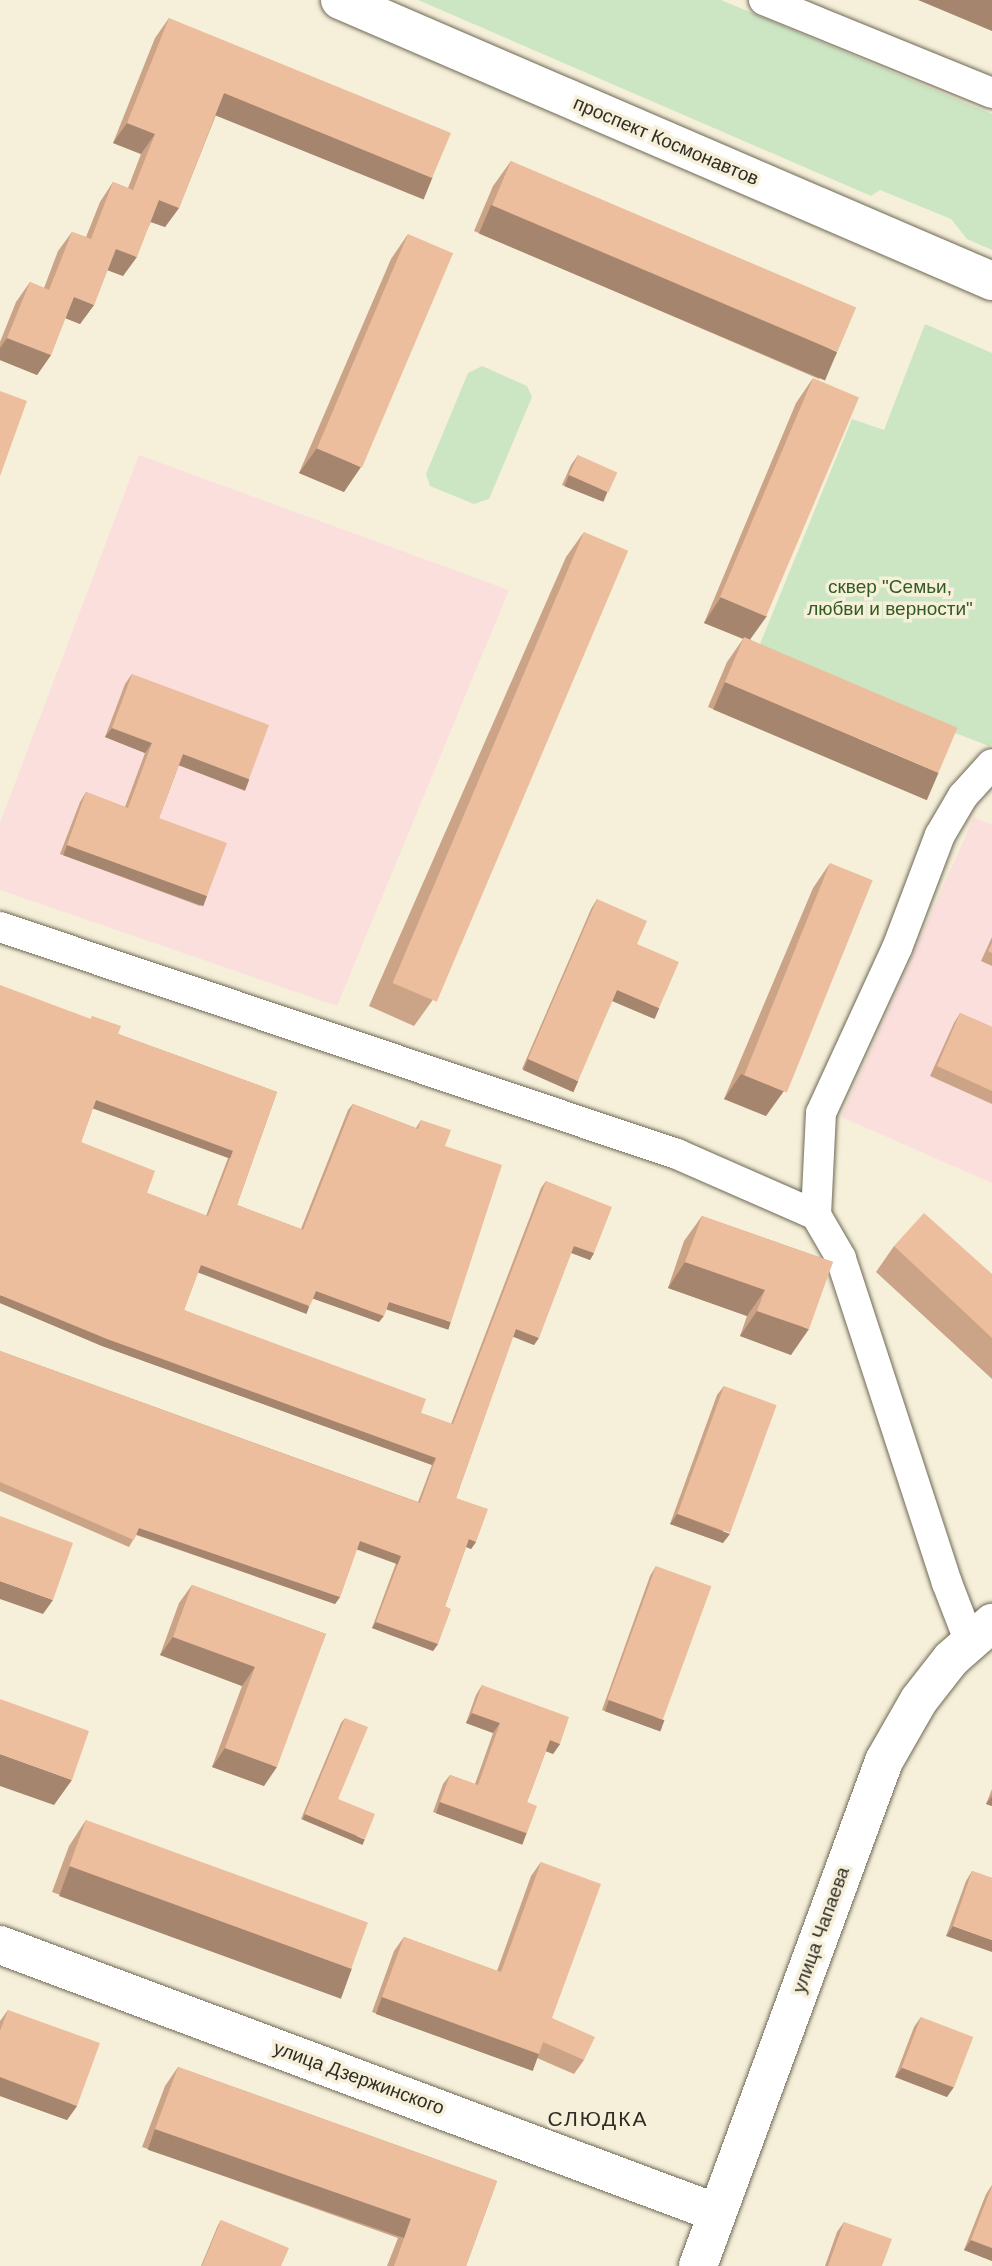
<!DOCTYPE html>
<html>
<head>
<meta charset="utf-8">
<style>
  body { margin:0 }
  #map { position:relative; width:992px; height:2266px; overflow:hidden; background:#f6f0da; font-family:Helvetica,sans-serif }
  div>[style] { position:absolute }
  .education>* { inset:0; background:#fadfdd }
  .green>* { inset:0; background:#cce6c4 }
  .roads { filter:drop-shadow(0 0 2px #6e6855) drop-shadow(0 0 2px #6e6855) }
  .minor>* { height:30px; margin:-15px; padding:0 15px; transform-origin:15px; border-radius:15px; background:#fff }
  .secondary>* { height:38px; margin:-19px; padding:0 19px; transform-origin:19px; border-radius:19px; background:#fff }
  .wall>* { inset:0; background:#cba387 }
  .shaded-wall>* { inset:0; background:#a5856e; transform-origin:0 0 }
  .building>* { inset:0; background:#ecbe9d; transform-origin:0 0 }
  span { translate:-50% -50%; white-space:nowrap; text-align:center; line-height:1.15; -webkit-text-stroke:7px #f6f0da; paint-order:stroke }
  .street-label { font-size:19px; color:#2f2d25 }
  .park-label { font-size:19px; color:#305b21 }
  .neighbourhood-label { font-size:21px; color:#2f2d25; letter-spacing:2px }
</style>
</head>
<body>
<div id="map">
  <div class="education">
    <div style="clip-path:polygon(139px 455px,509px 590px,337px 1006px,0 890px,0 823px)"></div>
    <div style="clip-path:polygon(974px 817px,992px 825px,992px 1183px,841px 1117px)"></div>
  </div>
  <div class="green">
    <div style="clip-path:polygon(418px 0,721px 0,992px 114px,992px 250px,967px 239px,951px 219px,880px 190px,871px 196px)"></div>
    <div style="clip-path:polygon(925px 324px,992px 353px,992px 744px,989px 746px,755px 656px,852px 419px,884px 430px)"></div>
    <div style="clip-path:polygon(482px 366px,527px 386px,532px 397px,489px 499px,474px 504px,430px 486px,426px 474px,468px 373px)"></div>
  </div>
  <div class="roads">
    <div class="minor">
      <div style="left:764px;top:0;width:246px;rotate:22.2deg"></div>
      <div style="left:0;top:927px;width:714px;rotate:18.54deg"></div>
      <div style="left:677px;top:1154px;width:152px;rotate:23.7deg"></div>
      <div style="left:969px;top:1640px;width:61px;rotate:-111.1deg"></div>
      <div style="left:947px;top:1583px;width:342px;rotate:-108.1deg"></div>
      <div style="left:841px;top:1258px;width:50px;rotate:-120.2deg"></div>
      <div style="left:816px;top:1215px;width:102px;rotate:-87.2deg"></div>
      <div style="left:821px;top:1113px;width:182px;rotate:-65.3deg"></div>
      <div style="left:897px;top:948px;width:121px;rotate:-69.2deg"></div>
      <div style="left:940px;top:835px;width:45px;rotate:-59.5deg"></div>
      <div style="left:963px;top:796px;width:43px;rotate:-47.8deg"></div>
    </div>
    <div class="secondary">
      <div style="left:340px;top:0;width:710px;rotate:23.32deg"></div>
      <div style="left:0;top:1945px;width:765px;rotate:20.49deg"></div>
      <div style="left:698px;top:2266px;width:538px;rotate:-69.78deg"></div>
      <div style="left:884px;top:1761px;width:70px;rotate:-60.2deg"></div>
      <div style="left:919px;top:1700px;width:52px;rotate:-52deg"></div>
      <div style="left:951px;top:1659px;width:55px;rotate:-41.3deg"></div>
    </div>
  </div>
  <div class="wall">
    <div style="clip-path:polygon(169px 18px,432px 178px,419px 197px,216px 115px,179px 208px,165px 227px,151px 222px,123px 276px,107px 270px,94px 305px,80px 324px,65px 318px,51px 355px,37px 375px,0 360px,0 342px,16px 302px,30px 282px,44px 288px,58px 251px,72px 232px,86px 237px,100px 202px,113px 182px,128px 188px,141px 154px,113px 143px,155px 38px)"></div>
    <div style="clip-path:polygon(511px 161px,837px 353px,819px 379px,474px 231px,493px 186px)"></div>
    <div style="clip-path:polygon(408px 234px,344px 492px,299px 473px,391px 259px)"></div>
    <div style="clip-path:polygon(813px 378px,750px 639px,922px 797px,708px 707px,727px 662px,743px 639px,704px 623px,796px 403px)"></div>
    <div style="clip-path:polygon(578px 455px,601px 501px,562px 485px,571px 465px)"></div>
    <div style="clip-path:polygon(584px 532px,432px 1001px,414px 1026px,369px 1006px,566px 557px)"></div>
    <div style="clip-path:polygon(132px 674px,249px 779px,243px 789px,179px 765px,159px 818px,207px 896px,200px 906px,60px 854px,80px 802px,86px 792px,125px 807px,145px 753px,105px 737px,125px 684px)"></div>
    <div style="clip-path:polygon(830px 863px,766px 1116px,724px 1099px,813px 888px)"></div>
    <div style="clip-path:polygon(597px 899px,637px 944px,652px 1018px,612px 1001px,571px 1090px,522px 1069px,591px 909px)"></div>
    <div style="clip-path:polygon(992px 937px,992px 966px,981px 961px)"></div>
    <div style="clip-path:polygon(960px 1013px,992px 1027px,992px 1104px,930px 1076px,954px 1023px)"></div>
    <div style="clip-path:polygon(evenodd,92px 1016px,118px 1034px,277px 1092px,237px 1205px,301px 1229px,348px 1110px,353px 1104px,416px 1128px,421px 1120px,445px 1146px,446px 1328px,386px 1309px,379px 1322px,313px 1298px,305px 1312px,198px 1272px,184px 1310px,421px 1413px,451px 1424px,541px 1188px,546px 1181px,594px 1253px,590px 1260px,571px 1253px,534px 1345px,513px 1336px,456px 1498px,476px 1542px,471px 1549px,466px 1547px,445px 1606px,438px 1644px,433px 1651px,372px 1628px,396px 1563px,357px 1548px,340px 1597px,335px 1604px,136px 1535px,129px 1547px,0 1491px,0 1351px,418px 1502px,432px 1465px,102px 1346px,0 1303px,91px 1019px,92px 1016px,93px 1108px,228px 1158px,206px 1216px,147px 1193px,81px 1142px,93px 1108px)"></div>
    <div style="clip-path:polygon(702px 1216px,833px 1262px,791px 1355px,740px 1336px,747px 1316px,668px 1288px,684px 1241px)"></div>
    <div style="clip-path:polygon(894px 1246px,992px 1274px,992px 1379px,876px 1272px)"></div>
    <div style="clip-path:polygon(724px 1386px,723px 1543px,670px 1524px,717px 1395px)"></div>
    <div style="clip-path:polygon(656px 1566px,657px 1730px,602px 1710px,650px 1576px)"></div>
    <div style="clip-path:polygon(192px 1585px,326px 1634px,264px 1786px,212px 1767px,242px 1686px,160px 1655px,179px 1603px)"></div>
    <div style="clip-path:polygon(482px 1685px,560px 1744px,553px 1754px,546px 1751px,527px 1802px,527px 1833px,520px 1843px,433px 1812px,443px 1784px,450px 1775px,475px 1784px,493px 1733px,466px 1723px,476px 1695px)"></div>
    <div style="clip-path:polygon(345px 1718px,338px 1799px,361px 1844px,301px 1819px,341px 1723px)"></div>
    <div style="clip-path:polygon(992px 1789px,992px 1806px,986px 1804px)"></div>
    <div style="clip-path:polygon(86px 1820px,334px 1993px,52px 1892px,69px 1846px)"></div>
    <div style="clip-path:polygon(541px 1862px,552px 2018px,584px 2060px,574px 2074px,537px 2058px,529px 2069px,372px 2012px,394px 1951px,404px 1937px,497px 1971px,531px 1876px)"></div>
    <div style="clip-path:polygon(972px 1871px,992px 1878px,946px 1936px,966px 1881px)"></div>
    <div style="clip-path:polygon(8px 2010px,77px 2106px,67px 2120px,0 2096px,0 2021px)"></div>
    <div style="clip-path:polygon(921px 2017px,947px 2097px,895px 2077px,914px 2027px)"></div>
    <div style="clip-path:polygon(178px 2067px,497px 2181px,466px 2266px,387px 2266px,398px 2238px,142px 2147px,165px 2086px)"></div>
    <div style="clip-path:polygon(992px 2185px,992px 2261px,964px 2250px,986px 2194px)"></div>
    <div style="clip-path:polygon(221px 2220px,281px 2266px,201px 2266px,218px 2225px)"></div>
    <div style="clip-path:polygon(844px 2222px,882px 2266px,825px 2266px,837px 2232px)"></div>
  </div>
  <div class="shaded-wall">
    <div style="clip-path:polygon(918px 0,992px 0,992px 31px)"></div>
    <div style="left:224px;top:93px;width:225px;height:24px;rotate:22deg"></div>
    <div style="clip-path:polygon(127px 123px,155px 134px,141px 154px,113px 143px)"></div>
    <div style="clip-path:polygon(159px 200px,179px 208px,165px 227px,145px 220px)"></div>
    <div style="left:491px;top:205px;width:376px;height:31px;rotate:23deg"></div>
    <div style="clip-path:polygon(116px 249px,137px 257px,123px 276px,102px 268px)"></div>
    <div style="clip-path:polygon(74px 297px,94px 305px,80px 324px,60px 316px)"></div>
    <div style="clip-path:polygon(7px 338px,51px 355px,37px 375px,0 360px,0 348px)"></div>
    <div style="clip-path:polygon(317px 448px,361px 467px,344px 492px,299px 473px)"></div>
    <div style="left:569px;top:475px;width:42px;height:12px;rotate:22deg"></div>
    <div style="clip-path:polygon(721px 597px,767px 616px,749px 641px,704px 623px)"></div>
    <div style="left:725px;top:682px;width:232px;height:30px;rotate:23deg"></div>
    <div style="clip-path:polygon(112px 728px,152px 743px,145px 753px,105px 737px)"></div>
    <div style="left:183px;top:754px;width:71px;height:12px;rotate:21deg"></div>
    <div style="left:67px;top:845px;width:149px;height:11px;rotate:20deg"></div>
    <div style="left:617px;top:990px;width:46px;height:12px;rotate:23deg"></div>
    <div style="left:528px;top:1059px;width:55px;height:12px;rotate:24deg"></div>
    <div style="clip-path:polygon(741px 1074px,784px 1091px,766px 1116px,724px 1099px)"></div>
    <div style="left:96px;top:1100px;width:146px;height:9px;rotate:20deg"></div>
    <div style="clip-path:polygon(574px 1246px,594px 1253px,590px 1260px,569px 1252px)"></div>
    <div style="clip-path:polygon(685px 1262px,765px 1290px,747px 1316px,668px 1288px)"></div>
    <div style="left:201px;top:1265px;width:116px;height:8px;rotate:21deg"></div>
    <div style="clip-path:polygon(316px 1291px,384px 1316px,379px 1322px,311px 1298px)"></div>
    <div style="clip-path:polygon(0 1295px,436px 1458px,432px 1465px,102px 1346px,0 1303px)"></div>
    <div style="left:389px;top:1302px;width:65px;height:8px;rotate:18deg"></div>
    <div style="clip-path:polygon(757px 1311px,809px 1329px,791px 1355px,740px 1336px)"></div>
    <div style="clip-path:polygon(516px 1329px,539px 1338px,534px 1345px,511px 1336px)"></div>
    <div style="clip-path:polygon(677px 1514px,730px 1534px,723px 1543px,670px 1524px)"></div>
    <div style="clip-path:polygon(139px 1528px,340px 1597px,335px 1604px,135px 1534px)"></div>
    <div style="clip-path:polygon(469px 1539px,476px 1542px,471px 1549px,464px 1546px)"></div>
    <div style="left:360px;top:1541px;width:44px;height:9px;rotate:20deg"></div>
    <div style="clip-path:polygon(0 1581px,53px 1600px,43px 1614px,0 1599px)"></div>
    <div style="clip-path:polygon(376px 1622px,438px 1644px,433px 1651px,372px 1628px)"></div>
    <div style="clip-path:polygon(173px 1637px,255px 1667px,242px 1686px,160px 1655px)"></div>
    <div style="left:609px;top:1700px;width:59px;height:12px;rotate:20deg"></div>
    <div style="clip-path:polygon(472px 1713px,500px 1723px,493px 1733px,466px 1723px)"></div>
    <div style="clip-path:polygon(550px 1740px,560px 1744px,553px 1754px,543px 1750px)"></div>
    <div style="clip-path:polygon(225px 1748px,277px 1767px,264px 1786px,212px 1767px)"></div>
    <div style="clip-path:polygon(0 1754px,72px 1780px,54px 1805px,0 1786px)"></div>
    <div style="clip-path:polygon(992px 1796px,992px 1806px,986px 1804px)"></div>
    <div style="left:440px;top:1802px;width:92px;height:12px;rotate:20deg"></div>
    <div style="left:305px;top:1814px;width:65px;height:6px;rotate:23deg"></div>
    <div style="left:70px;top:1866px;width:300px;height:32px;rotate:20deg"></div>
    <div style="clip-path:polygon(953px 1926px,992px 1940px,992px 1952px,946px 1936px)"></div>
    <div style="left:382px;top:1997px;width:167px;height:18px;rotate:20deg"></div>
    <div style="clip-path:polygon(902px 2068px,954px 2087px,947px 2097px,895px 2077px)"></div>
    <div style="clip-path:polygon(0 2077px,77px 2106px,67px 2120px,0 2096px)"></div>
    <div style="left:155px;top:2129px;width:271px;height:22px;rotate:19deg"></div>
    <div style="clip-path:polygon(971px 2240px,992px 2248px,992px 2261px,964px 2250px)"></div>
  </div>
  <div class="building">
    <div style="clip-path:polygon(169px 18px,451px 133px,432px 178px,224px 93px,179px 208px,159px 200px,137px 257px,116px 249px,94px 305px,74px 297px,51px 355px,7px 338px,30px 282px,49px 290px,72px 232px,91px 239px,113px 182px,133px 190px,155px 134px,127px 123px)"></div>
    <div style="left:511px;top:161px;width:375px;height:48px;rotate:23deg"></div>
    <div style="left:408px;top:234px;width:49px;height:233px;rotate:23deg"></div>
    <div style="left:813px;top:378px;width:50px;height:238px;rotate:23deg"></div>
    <div style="clip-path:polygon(0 391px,27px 401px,0 476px)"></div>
    <div style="left:578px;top:455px;width:43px;height:22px;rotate:24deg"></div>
    <div style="left:584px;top:532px;width:48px;height:490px;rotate:23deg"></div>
    <div style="left:744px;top:637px;width:232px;height:49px;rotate:23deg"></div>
    <div style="clip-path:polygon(132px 674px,269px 725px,249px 779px,183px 754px,159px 818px,227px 843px,207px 896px,67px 845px,86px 792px,128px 808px,152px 743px,112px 728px)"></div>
    <div style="left:830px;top:863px;width:46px;height:229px;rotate:22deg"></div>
    <div style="clip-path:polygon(597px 899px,647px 921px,637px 944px,679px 962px,659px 1008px,617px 990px,578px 1081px,528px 1059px)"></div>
    <div style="clip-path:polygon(992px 943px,992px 953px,988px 951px)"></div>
    <div style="clip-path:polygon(evenodd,0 985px,91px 1019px,92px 1016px,121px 1026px,118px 1034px,277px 1092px,237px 1205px,303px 1230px,353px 1104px,418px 1129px,421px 1120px,451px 1130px,445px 1146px,502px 1165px,451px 1322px,389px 1302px,384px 1316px,316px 1291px,310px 1306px,201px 1265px,184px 1310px,426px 1399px,421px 1413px,453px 1424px,546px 1181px,612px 1207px,594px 1253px,574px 1246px,539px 1338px,516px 1329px,456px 1498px,488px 1509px,476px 1542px,469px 1539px,445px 1606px,451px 1609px,438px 1644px,376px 1622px,401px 1556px,360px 1541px,340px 1597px,139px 1528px,134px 1540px,0 1482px,0 1351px,420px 1503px,436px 1458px,107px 1339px,0 1295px,0 985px,96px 1100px,233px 1151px,208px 1216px,147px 1193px,155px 1171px,81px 1142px,96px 1100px)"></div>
    <div style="clip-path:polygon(960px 1013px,992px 1027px,992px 1091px,937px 1066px)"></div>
    <div style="clip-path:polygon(924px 1213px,992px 1274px,992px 1338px,894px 1246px)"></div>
    <div style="clip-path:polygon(702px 1216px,833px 1262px,809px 1329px,757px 1311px,765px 1290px,685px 1262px)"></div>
    <div style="left:724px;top:1386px;width:56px;height:136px;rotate:20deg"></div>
    <div style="clip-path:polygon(0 1516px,73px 1543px,53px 1600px,0 1581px)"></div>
    <div style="left:656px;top:1566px;width:59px;height:142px;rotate:20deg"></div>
    <div style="clip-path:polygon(192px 1585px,326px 1634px,277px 1767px,225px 1748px,255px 1667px,173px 1637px)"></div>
    <div style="clip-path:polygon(482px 1685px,569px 1717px,560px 1744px,550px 1740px,538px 1772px,527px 1802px,537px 1806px,527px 1833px,440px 1802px,450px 1775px,478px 1785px,500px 1723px,472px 1713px)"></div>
    <div style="clip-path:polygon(0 1699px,89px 1731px,72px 1780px,0 1754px)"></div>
    <div style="clip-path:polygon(345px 1718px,368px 1727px,338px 1799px,375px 1814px,365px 1839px,305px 1814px)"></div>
    <div style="left:86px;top:1820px;width:300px;height:49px;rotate:20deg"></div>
    <div style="clip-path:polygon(541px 1862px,601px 1884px,552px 2018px,595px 2037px,584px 2060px,543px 2042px,539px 2054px,382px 1997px,404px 1937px,501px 1972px)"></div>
    <div style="clip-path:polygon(972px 1871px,992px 1878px,992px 1940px,953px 1926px)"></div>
    <div style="clip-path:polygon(8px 2010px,100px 2043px,77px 2106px,0 2077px,0 2031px)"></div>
    <div style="left:921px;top:2017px;width:56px;height:54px;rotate:21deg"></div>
    <div style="clip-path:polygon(178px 2067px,497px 2181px,466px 2266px,394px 2266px,411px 2219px,155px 2129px)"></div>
    <div style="clip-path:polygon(992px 2186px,992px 2248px,971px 2240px)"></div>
    <div style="clip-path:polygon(221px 2220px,289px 2248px,281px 2266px,202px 2266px)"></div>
    <div style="clip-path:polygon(844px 2222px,892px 2239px,882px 2266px,828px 2266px)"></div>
  </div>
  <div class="street-label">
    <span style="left:666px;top:141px;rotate:23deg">проспект Космонавтов</span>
    <span style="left:821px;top:1930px;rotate:-70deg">улица Чапаева</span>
    <span style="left:359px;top:2078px;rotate:20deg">улица Дзержинского</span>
  </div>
  <div class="park-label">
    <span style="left:890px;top:598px">сквер "Семьи,<br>любви и верности"</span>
  </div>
  <div class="neighbourhood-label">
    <span style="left:598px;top:2119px">СЛЮДКА</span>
  </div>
</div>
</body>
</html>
